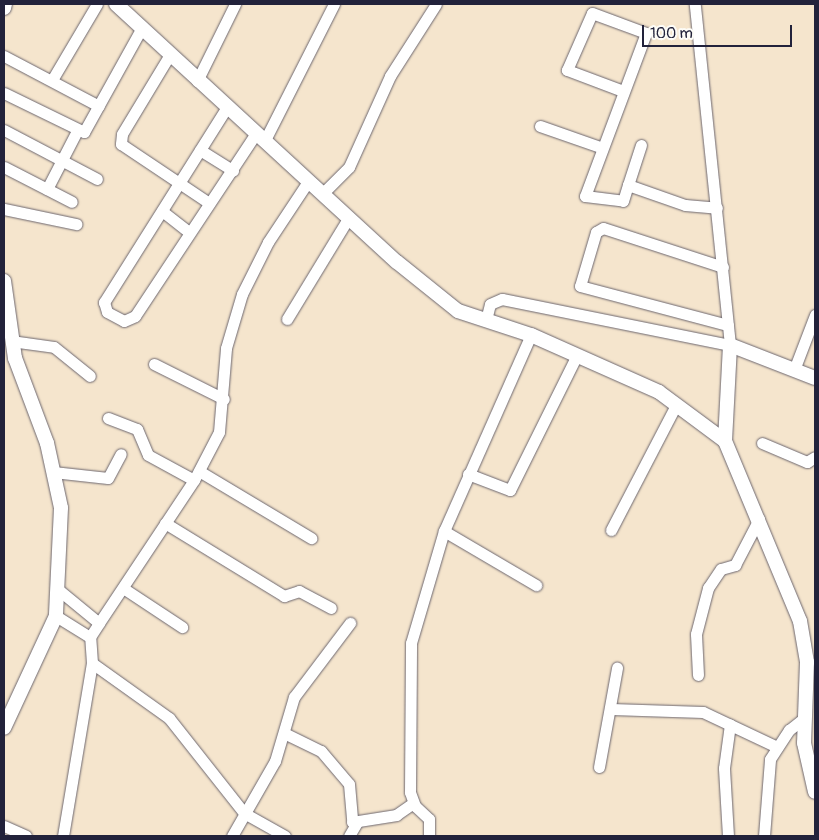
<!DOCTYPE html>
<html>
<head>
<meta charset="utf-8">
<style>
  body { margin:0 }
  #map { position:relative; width:819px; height:840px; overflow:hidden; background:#f5e5cd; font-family:Pangolin,sans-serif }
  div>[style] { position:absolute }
  .roads { filter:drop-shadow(0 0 1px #6c666e) drop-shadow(0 0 1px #6c666e) }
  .minor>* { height:11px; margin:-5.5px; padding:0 5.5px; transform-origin:5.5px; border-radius:5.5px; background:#fff }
  .tertiary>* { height:14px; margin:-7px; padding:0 7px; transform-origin:7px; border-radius:7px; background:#fff }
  span { translate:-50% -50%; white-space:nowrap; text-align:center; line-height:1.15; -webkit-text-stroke:5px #fdfcf7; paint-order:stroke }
  .frame { position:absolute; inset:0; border:5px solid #22223b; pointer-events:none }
  .scale { position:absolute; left:642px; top:25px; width:150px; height:22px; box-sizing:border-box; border:2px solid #22223b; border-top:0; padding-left:6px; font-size:15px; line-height:18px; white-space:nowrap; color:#22223b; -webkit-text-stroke:4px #fdfcf7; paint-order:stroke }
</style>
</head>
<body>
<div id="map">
  <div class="roads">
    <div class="minor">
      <div style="left:4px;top:56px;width:107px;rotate:27.8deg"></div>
      <div style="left:169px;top:56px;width:91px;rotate:121.1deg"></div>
      <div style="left:122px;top:134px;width:10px;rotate:96deg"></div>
      <div style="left:121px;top:144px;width:106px;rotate:33.8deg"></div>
      <div style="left:52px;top:80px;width:88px;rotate:-59.4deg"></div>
      <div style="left:197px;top:81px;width:86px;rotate:-63.7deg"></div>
      <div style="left:623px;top:91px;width:60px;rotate:-159.4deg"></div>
      <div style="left:567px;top:70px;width:62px;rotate:-66.3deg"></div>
      <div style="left:592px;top:13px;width:58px;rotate:20.3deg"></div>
      <div style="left:646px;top:33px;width:174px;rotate:110.5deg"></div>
      <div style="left:585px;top:196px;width:38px;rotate:7deg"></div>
      <div style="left:623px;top:201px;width:17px;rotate:-73deg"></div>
      <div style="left:628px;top:185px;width:60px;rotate:19.3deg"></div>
      <div style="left:685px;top:205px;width:32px;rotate:5deg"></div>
      <div style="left:4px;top:93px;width:89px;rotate:26deg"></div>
      <div style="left:84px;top:132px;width:118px;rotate:-61deg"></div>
      <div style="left:227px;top:107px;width:231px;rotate:122.2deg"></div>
      <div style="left:104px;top:302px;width:10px;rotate:73deg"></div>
      <div style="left:107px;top:312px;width:19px;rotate:28deg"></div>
      <div style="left:124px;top:321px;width:12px;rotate:-24deg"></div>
      <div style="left:135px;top:316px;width:219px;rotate:-56.5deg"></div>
      <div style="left:540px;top:126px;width:64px;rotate:19.3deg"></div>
      <div style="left:4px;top:130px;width:105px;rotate:27.8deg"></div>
      <div style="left:265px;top:140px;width:153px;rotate:-63.1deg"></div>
      <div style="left:200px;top:150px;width:39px;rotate:32deg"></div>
      <div style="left:4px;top:167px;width:76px;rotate:27.2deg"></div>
      <div style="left:628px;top:185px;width:42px;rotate:-72deg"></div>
      <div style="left:47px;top:189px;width:65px;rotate:-62.7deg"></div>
      <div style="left:323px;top:193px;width:37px;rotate:-45deg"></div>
      <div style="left:349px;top:167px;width:100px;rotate:-65.7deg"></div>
      <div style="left:390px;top:76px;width:85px;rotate:-57.4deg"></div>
      <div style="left:4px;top:209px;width:74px;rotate:11.8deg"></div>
      <div style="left:162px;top:211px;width:33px;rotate:38deg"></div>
      <div style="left:723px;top:267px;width:126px;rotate:-162deg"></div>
      <div style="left:603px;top:228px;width:8px;rotate:150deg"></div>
      <div style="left:596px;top:232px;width:56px;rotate:106.5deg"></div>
      <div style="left:580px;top:286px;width:153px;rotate:14.8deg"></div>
      <div style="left:287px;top:319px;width:119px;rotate:-58.7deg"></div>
      <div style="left:486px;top:320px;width:16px;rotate:-76deg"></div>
      <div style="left:490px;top:304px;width:13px;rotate:-23deg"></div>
      <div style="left:502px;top:299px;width:233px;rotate:11.4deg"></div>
      <div style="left:730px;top:345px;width:343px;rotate:-95.9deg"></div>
      <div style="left:11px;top:341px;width:43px;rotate:7.9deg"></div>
      <div style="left:54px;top:347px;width:46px;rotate:38.9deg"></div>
      <div style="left:154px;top:364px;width:78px;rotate:26.6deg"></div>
      <div style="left:794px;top:370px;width:59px;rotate:-69.1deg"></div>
      <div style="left:108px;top:418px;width:31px;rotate:21deg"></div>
      <div style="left:137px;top:429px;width:28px;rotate:67deg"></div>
      <div style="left:148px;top:455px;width:52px;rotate:28.5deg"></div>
      <div style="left:762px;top:443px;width:49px;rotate:22.9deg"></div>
      <div style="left:807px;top:462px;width:9px;rotate:-32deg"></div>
      <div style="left:199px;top:471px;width:131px;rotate:30.9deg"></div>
      <div style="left:53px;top:472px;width:55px;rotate:6.2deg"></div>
      <div style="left:108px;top:478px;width:27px;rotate:-62deg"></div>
      <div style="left:468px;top:474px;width:45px;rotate:20.9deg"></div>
      <div style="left:510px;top:490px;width:151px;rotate:-63.6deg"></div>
      <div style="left:165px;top:523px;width:140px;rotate:31.5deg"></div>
      <div style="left:284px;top:596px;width:16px;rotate:-18deg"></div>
      <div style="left:299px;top:591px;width:36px;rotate:28deg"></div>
      <div style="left:611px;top:530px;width:141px;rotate:-62.5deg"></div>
      <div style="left:444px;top:531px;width:107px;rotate:30.4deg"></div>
      <div style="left:123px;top:588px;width:71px;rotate:33.5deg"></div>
      <div style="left:60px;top:591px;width:50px;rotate:39.4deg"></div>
      <div style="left:99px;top:623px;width:172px;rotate:-56.4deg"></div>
      <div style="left:194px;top:480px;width:54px;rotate:-62.5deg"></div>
      <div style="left:219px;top:432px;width:84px;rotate:-85.2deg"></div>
      <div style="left:226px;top:348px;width:56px;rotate:-73.5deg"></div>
      <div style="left:242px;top:294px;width:58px;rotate:-63.4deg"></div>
      <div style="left:268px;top:242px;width:74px;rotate:-56.5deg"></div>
      <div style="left:56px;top:616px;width:40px;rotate:32deg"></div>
      <div style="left:92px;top:663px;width:95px;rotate:35.5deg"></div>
      <div style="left:169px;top:718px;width:121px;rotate:51.7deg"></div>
      <div style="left:244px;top:813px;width:47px;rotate:29.3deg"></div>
      <div style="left:698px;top:675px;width:41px;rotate:-92.8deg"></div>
      <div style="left:696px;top:634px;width:48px;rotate:-75.4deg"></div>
      <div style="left:708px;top:588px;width:23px;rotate:-56deg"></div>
      <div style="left:721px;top:569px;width:15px;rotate:-16deg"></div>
      <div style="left:735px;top:565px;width:52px;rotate:-62.4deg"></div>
      <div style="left:611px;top:709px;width:92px;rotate:1.9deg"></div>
      <div style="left:703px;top:712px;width:82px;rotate:25.3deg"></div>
      <div style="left:286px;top:734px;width:39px;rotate:26deg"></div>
      <div style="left:321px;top:751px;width:43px;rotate:49.7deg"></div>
      <div style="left:349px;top:784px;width:38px;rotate:85deg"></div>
      <div style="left:352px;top:822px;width:45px;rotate:-9deg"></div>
      <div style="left:396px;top:815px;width:21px;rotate:-35deg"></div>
      <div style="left:599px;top:767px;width:101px;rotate:-79.7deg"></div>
      <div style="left:4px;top:826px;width:24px;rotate:24deg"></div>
      <div style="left:63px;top:836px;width:175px;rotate:-80.5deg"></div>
      <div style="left:92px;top:663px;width:26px;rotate:-94deg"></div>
      <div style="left:90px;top:637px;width:17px;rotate:-57deg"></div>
      <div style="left:232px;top:836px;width:86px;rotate:-60.2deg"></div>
      <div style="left:275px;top:761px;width:67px;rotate:-73.5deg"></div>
      <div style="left:294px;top:697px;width:93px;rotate:-52.9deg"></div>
      <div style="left:349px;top:836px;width:16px;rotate:-60deg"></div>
      <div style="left:429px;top:836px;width:17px;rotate:-90deg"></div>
      <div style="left:429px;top:819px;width:19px;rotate:-137deg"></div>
      <div style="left:415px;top:806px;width:15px;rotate:-110deg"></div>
      <div style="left:410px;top:792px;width:149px;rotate:-89.6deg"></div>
      <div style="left:411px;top:643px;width:117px;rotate:-73.6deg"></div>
      <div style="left:444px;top:531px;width:214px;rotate:-66.1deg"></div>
      <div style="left:728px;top:836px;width:68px;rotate:-93.4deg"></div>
      <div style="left:724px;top:768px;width:44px;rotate:-82.2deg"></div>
      <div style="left:764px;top:836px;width:77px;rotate:-85.5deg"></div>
      <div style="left:770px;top:759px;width:35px;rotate:-57deg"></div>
      <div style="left:789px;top:730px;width:18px;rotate:-38deg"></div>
    </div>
    <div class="tertiary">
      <div style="left:116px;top:4px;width:381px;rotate:42.6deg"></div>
      <div style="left:397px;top:262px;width:78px;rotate:38.8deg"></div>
      <div style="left:458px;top:311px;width:77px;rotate:18.2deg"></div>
      <div style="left:531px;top:335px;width:140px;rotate:24deg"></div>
      <div style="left:659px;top:392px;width:82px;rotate:36.6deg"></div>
      <div style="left:725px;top:441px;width:195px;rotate:67.4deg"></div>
      <div style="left:800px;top:621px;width:42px;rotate:80.3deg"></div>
      <div style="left:807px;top:662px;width:81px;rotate:92.1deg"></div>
      <div style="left:804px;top:743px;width:50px;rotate:77.3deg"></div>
      <div style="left:4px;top:8px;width:4px;rotate:-76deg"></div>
      <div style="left:4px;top:281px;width:78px;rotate:81.9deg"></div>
      <div style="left:15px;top:358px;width:91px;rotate:69.4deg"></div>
      <div style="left:47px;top:443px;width:66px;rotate:77.8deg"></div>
      <div style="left:61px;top:508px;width:108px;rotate:92.7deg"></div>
      <div style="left:56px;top:616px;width:123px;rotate:114.9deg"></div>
      <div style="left:725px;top:441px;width:96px;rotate:-87deg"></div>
      <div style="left:730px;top:345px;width:91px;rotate:21.2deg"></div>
    </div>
  </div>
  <div class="frame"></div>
  <div class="scale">100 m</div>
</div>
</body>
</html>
